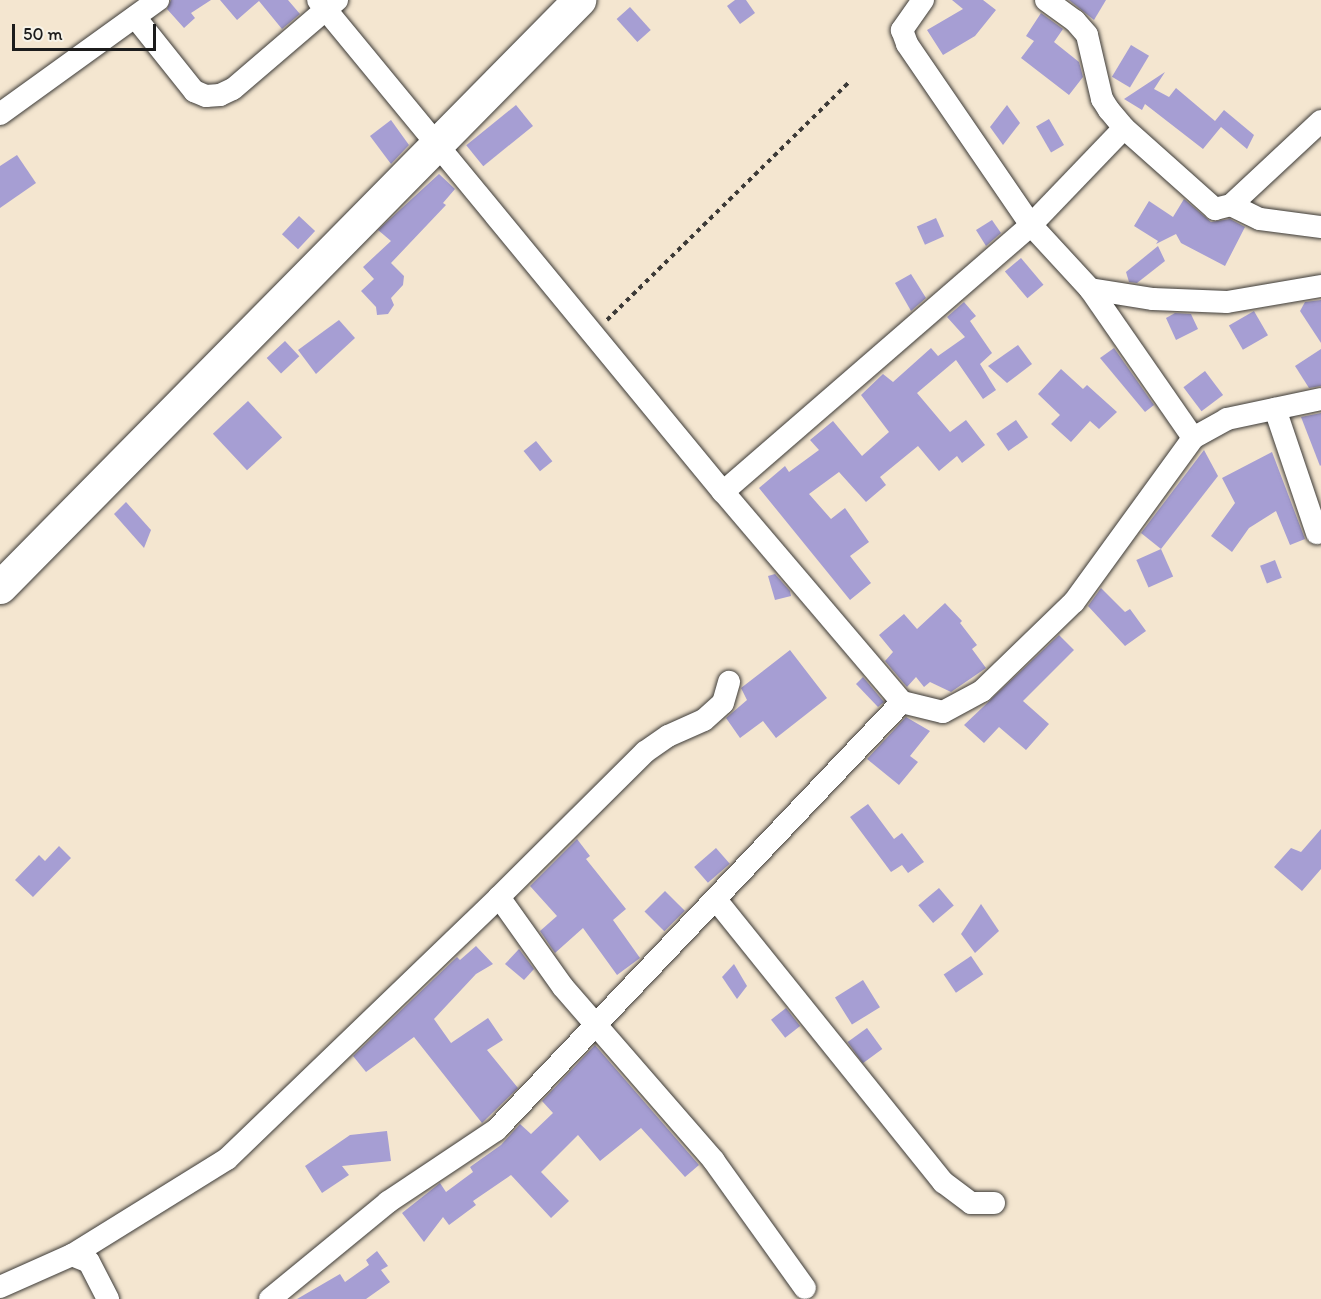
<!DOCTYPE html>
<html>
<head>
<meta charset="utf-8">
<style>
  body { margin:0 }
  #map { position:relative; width:1321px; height:1299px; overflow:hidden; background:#f4e6d0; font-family:Itim,sans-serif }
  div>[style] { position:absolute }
  .building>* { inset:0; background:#a69ed3; transform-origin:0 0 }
  .path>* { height:4px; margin-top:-2px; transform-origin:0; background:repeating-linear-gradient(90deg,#3c3a37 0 4.5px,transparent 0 9px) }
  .roads { filter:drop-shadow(0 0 2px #3c3a37) drop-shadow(0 0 2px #3c3a37) }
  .minor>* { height:22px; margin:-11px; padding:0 11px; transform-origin:11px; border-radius:11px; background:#fff }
  .primary>* { height:33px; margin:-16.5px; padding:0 16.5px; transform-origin:16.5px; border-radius:16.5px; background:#fff }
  span { translate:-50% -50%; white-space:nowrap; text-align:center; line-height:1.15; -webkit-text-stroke:6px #f7f3e8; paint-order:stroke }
  .scale { position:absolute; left:12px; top:24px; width:144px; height:27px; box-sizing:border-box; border:3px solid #1c1c1c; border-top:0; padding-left:8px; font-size:18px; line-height:21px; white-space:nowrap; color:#1c1c1c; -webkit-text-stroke:4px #f7f3e8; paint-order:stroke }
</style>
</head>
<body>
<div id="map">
  <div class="building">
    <div style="clip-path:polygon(171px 0,211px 0,191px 13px,195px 18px,184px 28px,167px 9px)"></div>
    <div style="clip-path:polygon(220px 0,288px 0,300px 14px,282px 29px,259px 1px,237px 20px)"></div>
    <div style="clip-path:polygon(735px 0,746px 0,755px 13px,740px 24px,727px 6px)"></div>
    <div style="clip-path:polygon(952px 0,983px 0,996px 10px,975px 36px,943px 55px,927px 30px,963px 9px)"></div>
    <div style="clip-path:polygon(1069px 0,1106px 0,1094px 20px)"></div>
    <div style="left:630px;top:7px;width:31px;height:18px;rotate:48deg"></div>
    <div style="clip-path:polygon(1041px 13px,1063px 29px,1054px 42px,1079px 62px,1083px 77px,1069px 95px,1021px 58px,1034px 41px,1026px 36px)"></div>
    <div style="left:1131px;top:45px;width:21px;height:37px;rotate:31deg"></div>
    <div style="clip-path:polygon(1165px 72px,1154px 89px,1169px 97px,1176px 88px,1215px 121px,1224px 110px,1254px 135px,1247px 149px,1221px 127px,1203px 149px,1145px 104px,1142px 110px,1124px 99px)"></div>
    <div style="left:516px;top:105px;width:27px;height:64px;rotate:51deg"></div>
    <div style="clip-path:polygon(1007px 105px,1020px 123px,1003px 145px,990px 127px)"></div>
    <div style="left:1049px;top:119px;width:30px;height:15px;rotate:60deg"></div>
    <div style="clip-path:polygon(391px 120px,409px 145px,391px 164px,370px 136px)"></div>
    <div style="clip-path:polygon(17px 155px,36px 183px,0 208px,0 166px)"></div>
    <div style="clip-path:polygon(439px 174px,455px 189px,443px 203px,446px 205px,391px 263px,404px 276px,403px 285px,391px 298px,394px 305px,388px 314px,377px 315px,376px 307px,361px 291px,374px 279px,363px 267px,391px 241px,378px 230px)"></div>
    <div style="clip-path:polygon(1184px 199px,1211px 222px,1230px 219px,1245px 227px,1225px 266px,1181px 243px,1176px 234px,1156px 244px,1158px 241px,1134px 226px,1149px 201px,1173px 217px)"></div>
    <div style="left:299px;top:216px;width:22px;height:25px;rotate:43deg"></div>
    <div style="left:936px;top:218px;width:20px;height:21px;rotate:66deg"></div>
    <div style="clip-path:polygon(992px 220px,1001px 233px,986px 246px,976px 230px)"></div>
    <div style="clip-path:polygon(1158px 246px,1165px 261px,1137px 283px,1129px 282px,1126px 272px)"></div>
    <div style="left:1021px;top:258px;width:35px;height:21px;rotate:50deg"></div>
    <div style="clip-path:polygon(911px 274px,926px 298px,911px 311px,895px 283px)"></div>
    <div style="clip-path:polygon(1321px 300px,1321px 343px,1300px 311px,1305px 302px)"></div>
    <div style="clip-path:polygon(964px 302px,976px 316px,970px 321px,992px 353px,980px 364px,996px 390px,983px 399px,956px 360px,917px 393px,950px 432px,966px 420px,985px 445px,962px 463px,957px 456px,939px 471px,918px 446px,880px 477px,886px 485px,866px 502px,839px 472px,809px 494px,831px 519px,845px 508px,869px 542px,850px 556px,871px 583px,850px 600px,759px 488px,785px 466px,789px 472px,819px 450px,810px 440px,833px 421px,862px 456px,889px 432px,861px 395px,883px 374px,893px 382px,931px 348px,938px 356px,965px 337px,947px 317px)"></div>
    <div style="left:1254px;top:311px;width:28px;height:29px;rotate:60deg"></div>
    <div style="clip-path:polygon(1175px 313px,1191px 314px,1198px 329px,1176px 340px,1166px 318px)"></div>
    <div style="clip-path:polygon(339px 320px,355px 338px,316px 374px,298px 350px)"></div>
    <div style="left:285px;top:341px;width:21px;height:25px;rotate:47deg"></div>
    <div style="clip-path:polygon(1018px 345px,1032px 364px,1007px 383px,988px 366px)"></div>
    <div style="clip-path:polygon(1114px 348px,1154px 405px,1145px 412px,1100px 358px)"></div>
    <div style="clip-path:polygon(1321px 349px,1321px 386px,1309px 388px,1295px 366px)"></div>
    <div style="clip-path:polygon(1061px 369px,1083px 389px,1087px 385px,1117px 412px,1099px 429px,1090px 421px,1071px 442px,1051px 424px,1060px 415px,1038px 394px)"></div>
    <div style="left:1205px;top:371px;width:30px;height:27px;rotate:53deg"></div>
    <div style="left:248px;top:401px;width:50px;height:48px;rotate:47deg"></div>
    <div style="clip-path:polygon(1321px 413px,1321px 465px,1320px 466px,1301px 417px)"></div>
    <div style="left:1016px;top:420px;width:21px;height:24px;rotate:55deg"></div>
    <div style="left:536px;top:441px;width:26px;height:16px;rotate:51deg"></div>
    <div style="clip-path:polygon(1204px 450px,1218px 476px,1161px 549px,1141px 533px)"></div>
    <div style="clip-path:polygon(1272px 452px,1305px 539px,1290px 545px,1276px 511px,1249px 528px,1232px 552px,1211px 536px,1235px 503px,1222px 478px)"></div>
    <div style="clip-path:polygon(126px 502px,151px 530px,144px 548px,114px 514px)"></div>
    <div style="left:1161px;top:549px;width:30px;height:27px;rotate:66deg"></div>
    <div style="left:1275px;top:560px;width:19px;height:16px;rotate:69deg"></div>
    <div style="clip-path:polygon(775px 574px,790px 591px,791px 596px,775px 600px,768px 576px)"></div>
    <div style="clip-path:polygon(1101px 588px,1125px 612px,1130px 609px,1146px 631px,1125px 646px,1088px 606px)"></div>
    <div style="clip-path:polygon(945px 603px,962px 621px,960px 623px,977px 645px,972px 649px,986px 668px,951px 692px,930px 682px,924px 687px,916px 677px,907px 687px,885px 661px,893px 652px,879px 635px,904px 614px,917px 629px)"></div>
    <div style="clip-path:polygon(1059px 635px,1074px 650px,1023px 701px,1049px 724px,1026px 750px,999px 727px,984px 743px,964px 725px)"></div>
    <div style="clip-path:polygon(790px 650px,827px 698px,776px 738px,763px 721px,740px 738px,726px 718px,747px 700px,741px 688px)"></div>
    <div style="clip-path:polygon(863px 677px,884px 702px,878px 707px,856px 684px)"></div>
    <div style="clip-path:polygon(906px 717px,930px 731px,910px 756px,918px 762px,899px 785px,867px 759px)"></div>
    <div style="clip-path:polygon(868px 804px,894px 839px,902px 833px,924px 862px,908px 873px,902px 865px,891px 872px,850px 817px)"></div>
    <div style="clip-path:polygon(1321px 829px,1321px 869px,1302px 891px,1274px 867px,1291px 848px,1301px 852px)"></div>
    <div style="clip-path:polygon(577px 839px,590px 856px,586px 859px,626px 909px,613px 920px,640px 958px,617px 975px,583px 928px,555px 953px,540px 931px,557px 916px,530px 886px)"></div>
    <div style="clip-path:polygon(59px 846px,71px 858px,33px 897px,15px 880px,39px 855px,45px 861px)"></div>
    <div style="left:716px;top:848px;width:21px;height:29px;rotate:49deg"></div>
    <div style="left:939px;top:888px;width:23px;height:27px;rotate:50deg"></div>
    <div style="left:665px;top:891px;width:28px;height:29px;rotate:45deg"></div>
    <div style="clip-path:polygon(981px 904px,999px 931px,975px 953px,961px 934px)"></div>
    <div style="clip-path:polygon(476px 946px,493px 964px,476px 974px,434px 1019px,451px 1043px,488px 1018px,503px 1040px,487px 1050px,518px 1088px,482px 1123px,414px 1037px,366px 1072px,353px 1056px,457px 957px,460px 960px)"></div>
    <div style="clip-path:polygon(519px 949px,534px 969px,524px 980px,505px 964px)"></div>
    <div style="left:971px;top:956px;width:22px;height:33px;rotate:56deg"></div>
    <div style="clip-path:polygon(734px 964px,747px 986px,737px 999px,722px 977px)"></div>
    <div style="left:863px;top:980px;width:32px;height:33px;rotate:58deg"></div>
    <div style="left:786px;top:1008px;width:23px;height:19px;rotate:52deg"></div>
    <div style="left:867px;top:1028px;width:26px;height:24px;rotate:54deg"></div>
    <div style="clip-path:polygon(595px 1045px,699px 1165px,685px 1177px,641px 1128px,600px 1161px,578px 1135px,541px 1172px,569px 1201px,551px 1218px,511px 1175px,473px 1201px,476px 1205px,449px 1225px,443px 1217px,424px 1242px,402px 1213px,440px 1183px,446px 1192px,473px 1172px,470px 1167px,501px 1145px,520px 1124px,531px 1134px,553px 1113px,542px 1101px)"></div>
    <div style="clip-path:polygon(387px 1131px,391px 1161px,342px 1166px,349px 1175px,322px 1193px,305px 1166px,350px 1135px)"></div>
    <div style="clip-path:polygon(377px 1251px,388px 1266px,381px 1270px,390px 1282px,366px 1299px,297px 1299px,340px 1274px,345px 1282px,369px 1265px,366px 1260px)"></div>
  </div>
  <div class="path">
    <div style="left:607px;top:320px;width:339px;rotate:-44.5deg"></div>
  </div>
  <div class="roads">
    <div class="minor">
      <div style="left:923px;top:0;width:37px;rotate:125deg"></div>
      <div style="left:902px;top:30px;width:15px;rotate:70deg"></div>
      <div style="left:907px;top:44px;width:219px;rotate:55.6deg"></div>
      <div style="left:1031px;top:225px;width:87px;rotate:47.3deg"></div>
      <div style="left:1090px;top:289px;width:64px;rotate:9deg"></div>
      <div style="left:1153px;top:299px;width:74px;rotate:2.3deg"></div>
      <div style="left:1227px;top:302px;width:95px;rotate:-9.7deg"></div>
      <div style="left:1046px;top:0;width:36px;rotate:36deg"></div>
      <div style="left:1075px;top:21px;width:18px;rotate:49deg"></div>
      <div style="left:1087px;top:35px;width:66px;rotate:76.8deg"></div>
      <div style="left:1102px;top:99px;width:13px;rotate:58deg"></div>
      <div style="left:1109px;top:110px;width:23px;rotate:50deg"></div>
      <div style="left:1124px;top:128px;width:122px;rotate:41.7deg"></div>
      <div style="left:1215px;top:209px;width:16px;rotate:-14deg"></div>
      <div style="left:1231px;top:205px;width:123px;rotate:-43deg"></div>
      <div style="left:135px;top:17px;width:95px;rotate:51.4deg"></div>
      <div style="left:194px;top:91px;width:13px;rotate:23deg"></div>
      <div style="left:206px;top:96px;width:14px;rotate:-4deg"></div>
      <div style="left:220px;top:95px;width:14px;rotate:-25deg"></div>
      <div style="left:233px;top:89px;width:137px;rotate:-40.6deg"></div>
      <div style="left:0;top:114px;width:195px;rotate:-35.8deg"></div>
      <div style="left:1231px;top:205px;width:32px;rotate:26deg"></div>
      <div style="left:1260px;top:219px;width:62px;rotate:7.5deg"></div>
      <div style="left:1090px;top:289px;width:181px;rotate:55.3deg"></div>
      <div style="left:1275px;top:409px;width:131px;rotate:71.3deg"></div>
      <div style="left:723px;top:492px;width:408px;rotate:-40.9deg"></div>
      <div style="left:1031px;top:225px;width:134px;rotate:-46.2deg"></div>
      <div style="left:902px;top:702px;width:42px;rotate:13.7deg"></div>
      <div style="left:943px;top:712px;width:44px;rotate:-28.3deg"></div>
      <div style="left:982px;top:691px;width:128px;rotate:-44.1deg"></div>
      <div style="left:1074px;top:602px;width:203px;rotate:-54deg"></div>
      <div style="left:1193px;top:438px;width:39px;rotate:-29deg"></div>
      <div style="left:1227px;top:419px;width:96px;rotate:-12deg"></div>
      <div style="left:499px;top:897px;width:206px;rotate:-44.8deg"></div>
      <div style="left:645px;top:752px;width:28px;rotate:-35deg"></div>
      <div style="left:668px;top:736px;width:39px;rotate:-24deg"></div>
      <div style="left:704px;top:720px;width:25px;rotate:-42deg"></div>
      <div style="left:723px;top:703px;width:22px;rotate:-74deg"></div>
      <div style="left:717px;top:901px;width:361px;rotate:51.2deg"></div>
      <div style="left:943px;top:1182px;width:35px;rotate:37deg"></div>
      <div style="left:971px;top:1203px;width:23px"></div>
      <div style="left:72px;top:1255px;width:182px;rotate:-31.8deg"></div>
      <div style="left:227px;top:1159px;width:378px;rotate:-43.9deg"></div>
      <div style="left:499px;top:897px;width:110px;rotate:54.6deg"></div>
      <div style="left:563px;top:987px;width:230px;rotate:49deg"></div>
      <div style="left:714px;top:1161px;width:156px;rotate:54.4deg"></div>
      <div style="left:0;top:1287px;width:79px;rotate:-24deg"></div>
      <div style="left:72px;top:1255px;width:18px;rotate:22deg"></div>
      <div style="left:89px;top:1262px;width:42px;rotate:62.8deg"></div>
      <div style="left:270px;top:1299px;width:153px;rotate:-39.4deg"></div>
      <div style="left:388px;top:1202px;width:130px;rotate:-33.7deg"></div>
      <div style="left:496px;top:1130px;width:590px;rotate:-46.51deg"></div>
      <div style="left:902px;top:702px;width:276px;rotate:-130.4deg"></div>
      <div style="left:723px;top:492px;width:637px;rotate:-129.46deg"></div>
    </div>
    <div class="primary">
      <div style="left:0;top:587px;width:825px;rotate:-45.39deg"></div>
    </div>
  </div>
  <div class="scale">50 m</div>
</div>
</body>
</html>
